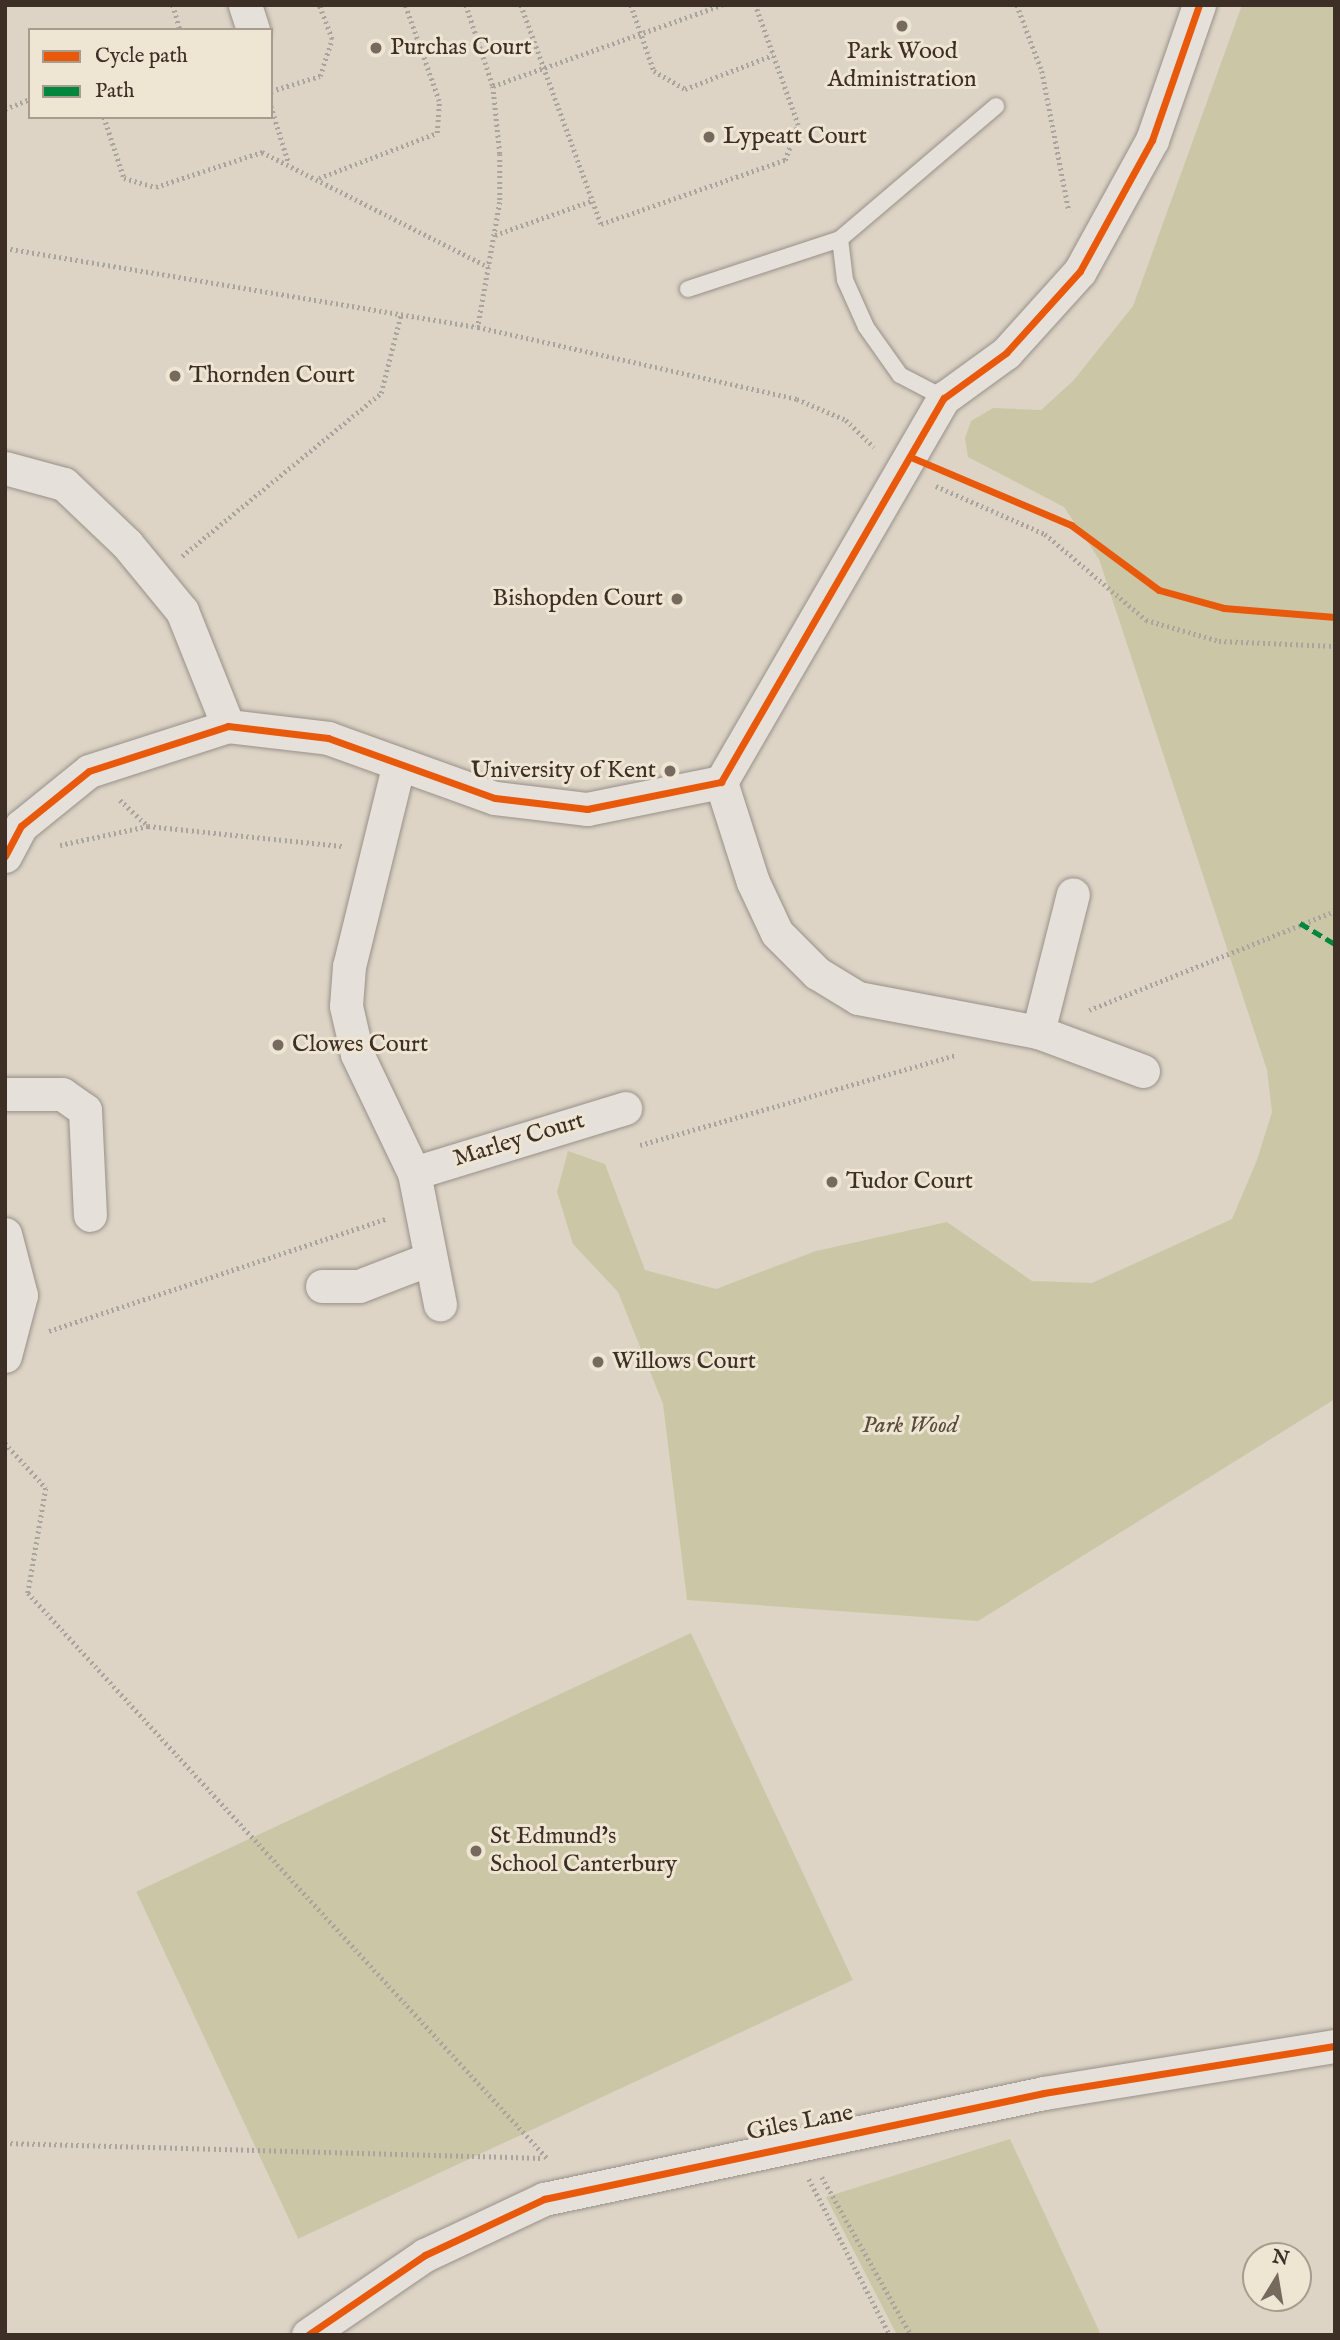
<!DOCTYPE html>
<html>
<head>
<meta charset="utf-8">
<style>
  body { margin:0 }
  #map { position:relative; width:1340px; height:2340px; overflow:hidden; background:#ddd4c6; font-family:"IM FELL English",serif }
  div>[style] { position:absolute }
  .green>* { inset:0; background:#cbc7a6; transform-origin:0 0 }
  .path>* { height:4.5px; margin-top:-2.25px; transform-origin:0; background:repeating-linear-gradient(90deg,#a9a49d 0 2px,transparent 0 5.5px) }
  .roads { filter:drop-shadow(0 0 2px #989188) drop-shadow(0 0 2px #989188) }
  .lane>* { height:16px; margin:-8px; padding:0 8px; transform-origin:8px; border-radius:8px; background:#e5e0d9 }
  .street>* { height:33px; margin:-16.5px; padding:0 16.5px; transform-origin:16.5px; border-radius:16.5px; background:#e5e0d9 }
  .quiet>* { height:5px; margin-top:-2.5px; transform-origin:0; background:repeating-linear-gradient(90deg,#00873e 0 10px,transparent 0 15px) }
  .cycleway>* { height:7px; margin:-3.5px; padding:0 3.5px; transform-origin:3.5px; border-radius:3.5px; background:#e8590c }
  .dots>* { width:19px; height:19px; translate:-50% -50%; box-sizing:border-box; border:4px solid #efe5d3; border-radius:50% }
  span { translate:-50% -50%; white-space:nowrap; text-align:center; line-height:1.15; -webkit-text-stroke:6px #efe5d3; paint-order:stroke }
  .poi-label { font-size:24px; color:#3e2f26 }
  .left { translate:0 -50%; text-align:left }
  .right { translate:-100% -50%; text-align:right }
  .street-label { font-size:24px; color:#3e2f26 }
  .park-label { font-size:24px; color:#574b3a; font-style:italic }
  .frame { position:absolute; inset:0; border:7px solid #3e2f26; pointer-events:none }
  .legend { position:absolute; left:28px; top:28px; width:245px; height:91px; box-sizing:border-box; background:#efe5d3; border:2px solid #a89c8e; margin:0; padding:9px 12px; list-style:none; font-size:21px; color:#3e2f26 }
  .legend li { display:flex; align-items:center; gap:14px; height:35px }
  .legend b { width:35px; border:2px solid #a89c8e }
  .north { position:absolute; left:1242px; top:2242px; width:70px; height:70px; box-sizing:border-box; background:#efe5d3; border:2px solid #a89c8e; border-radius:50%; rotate:11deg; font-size:19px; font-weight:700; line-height:28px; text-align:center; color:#3e2f26 }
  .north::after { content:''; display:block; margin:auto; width:24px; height:32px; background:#76695e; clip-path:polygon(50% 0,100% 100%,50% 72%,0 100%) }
</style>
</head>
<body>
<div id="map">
  <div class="green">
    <div style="clip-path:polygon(1242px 5px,1335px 5px,1335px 1399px,978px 1621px,687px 1600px,663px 1404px,618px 1292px,573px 1244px,557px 1192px,568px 1151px,605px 1164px,645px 1270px,716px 1289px,816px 1251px,947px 1222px,1032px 1281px,1092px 1283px,1232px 1219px,1257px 1160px,1272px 1112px,1267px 1070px,1099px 559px,1064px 507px,968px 457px,965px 438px,971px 421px,993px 408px,1041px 410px,1073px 381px,1133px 306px)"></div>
    <div style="left:691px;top:1633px;width:383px;height:612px;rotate:65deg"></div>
    <div style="clip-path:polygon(1010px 2139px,1101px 2335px,897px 2335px,826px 2197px)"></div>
  </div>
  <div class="path">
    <div style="left:173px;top:5px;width:26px;rotate:74deg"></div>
    <div style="left:466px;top:5px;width:85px;rotate:71.6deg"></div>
    <div style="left:493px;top:86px;width:68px;rotate:84.1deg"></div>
    <div style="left:500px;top:154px;width:48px;rotate:90deg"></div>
    <div style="left:500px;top:202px;width:127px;rotate:100deg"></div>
    <div style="left:521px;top:5px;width:233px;rotate:69.9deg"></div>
    <div style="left:601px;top:224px;width:195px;rotate:-19.2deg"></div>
    <div style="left:785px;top:160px;width:37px;rotate:-70deg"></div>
    <div style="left:798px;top:125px;width:127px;rotate:-109.7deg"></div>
    <div style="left:631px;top:5px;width:70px;rotate:70.8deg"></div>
    <div style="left:654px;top:71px;width:36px;rotate:30deg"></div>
    <div style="left:685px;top:89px;width:94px;rotate:-21.1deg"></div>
    <div style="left:1017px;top:5px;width:71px;rotate:69.3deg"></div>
    <div style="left:1042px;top:71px;width:143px;rotate:79.1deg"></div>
    <div style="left:493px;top:86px;width:243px;rotate:-19.5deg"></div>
    <div style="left:271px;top:91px;width:51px;rotate:-17deg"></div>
    <div style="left:320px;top:76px;width:39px;rotate:-72deg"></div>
    <div style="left:332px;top:39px;width:36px;rotate:-111deg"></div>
    <div style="left:271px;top:106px;width:61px;rotate:72.8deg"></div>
    <div style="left:5px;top:109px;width:27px;rotate:-22deg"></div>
    <div style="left:104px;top:117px;width:64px;rotate:71.8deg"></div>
    <div style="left:124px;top:178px;width:33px;rotate:16deg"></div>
    <div style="left:156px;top:187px;width:112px;rotate:-18.3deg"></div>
    <div style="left:262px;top:152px;width:254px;rotate:26.9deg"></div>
    <div style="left:319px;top:178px;width:126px;rotate:-20.9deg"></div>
    <div style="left:437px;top:133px;width:32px;rotate:-86deg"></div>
    <div style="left:439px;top:101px;width:102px;rotate:-109.5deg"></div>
    <div style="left:495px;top:235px;width:102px;rotate:-19.5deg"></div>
    <div style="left:5px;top:248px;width:480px;rotate:9.5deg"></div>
    <div style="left:478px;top:327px;width:327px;rotate:12.7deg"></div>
    <div style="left:797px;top:399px;width:53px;rotate:23.2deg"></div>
    <div style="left:846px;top:420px;width:39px;rotate:44deg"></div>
    <div style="left:936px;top:486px;width:119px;rotate:23.8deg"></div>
    <div style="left:1045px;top:534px;width:133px;rotate:40.4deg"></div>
    <div style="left:1146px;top:620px;width:76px;rotate:16deg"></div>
    <div style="left:1219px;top:641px;width:116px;rotate:2.5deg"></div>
    <div style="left:182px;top:556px;width:257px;rotate:-39.3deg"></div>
    <div style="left:381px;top:393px;width:81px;rotate:-75.8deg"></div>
    <div style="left:120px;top:800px;width:37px;rotate:43deg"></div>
    <div style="left:60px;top:845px;width:90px;rotate:-12.2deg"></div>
    <div style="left:148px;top:826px;width:195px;rotate:5.9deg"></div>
    <div style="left:1089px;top:1010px;width:265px;rotate:-21.9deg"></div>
    <div style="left:640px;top:1145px;width:328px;rotate:-15.9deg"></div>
    <div style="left:49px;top:1331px;width:355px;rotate:-18.4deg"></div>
    <div style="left:5px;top:1443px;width:61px;rotate:47.7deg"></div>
    <div style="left:46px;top:1488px;width:107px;rotate:99.7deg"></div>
    <div style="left:28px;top:1593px;width:767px;rotate:47.43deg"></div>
    <div style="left:5px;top:2143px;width:538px;rotate:1.6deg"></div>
    <div style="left:822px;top:2177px;width:181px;rotate:60.6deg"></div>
    <div style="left:809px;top:2179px;width:176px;rotate:62.6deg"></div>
  </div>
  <div class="roads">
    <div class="lane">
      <div style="left:840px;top:239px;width:41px;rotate:83deg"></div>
      <div style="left:845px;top:280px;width:51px;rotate:65.9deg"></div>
      <div style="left:866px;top:327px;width:59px;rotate:54.7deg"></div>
      <div style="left:900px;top:375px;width:50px;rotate:27.6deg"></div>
      <div style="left:688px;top:289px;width:160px;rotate:-18.2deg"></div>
      <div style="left:840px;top:239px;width:205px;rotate:-40.4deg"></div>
    </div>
    <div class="street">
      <div style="left:245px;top:5px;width:26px;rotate:72deg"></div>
      <div style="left:5px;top:468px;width:61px;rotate:15.2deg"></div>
      <div style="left:64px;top:484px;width:87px;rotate:43.6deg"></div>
      <div style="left:127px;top:544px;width:87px;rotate:50.6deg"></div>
      <div style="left:182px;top:611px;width:124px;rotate:68.2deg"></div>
      <div style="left:398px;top:767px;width:205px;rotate:103.8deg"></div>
      <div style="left:349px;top:966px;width:40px;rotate:94.3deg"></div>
      <div style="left:346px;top:1006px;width:49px;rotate:77.1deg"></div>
      <div style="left:357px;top:1054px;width:132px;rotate:64.4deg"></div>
      <div style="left:414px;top:1173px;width:134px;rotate:78.8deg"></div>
      <div style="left:721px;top:782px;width:105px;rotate:72.3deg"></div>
      <div style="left:753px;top:882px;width:56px;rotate:64.8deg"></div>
      <div style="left:777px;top:933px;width:57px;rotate:45deg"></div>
      <div style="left:817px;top:973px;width:48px;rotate:31.4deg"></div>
      <div style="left:858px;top:998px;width:183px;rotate:10.7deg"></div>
      <div style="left:1038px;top:1032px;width:112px;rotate:20.4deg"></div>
      <div style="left:5px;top:856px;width:34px;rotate:-62deg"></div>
      <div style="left:21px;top:826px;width:87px;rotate:-39deg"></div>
      <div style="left:89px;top:771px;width:146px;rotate:-17.9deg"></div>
      <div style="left:228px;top:726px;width:101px;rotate:6.8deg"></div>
      <div style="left:328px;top:738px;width:177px;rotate:19.8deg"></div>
      <div style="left:495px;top:798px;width:93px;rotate:6.8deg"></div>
      <div style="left:587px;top:809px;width:137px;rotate:-11.4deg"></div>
      <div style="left:721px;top:782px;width:444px;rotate:-59.9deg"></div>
      <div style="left:944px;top:398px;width:77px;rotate:-36deg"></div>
      <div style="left:1006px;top:353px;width:110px;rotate:-47.9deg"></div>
      <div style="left:1080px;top:271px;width:149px;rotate:-61.2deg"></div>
      <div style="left:1152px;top:140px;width:143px;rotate:-70.8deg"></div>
      <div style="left:1038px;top:1032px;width:142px;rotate:-75.8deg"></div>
      <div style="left:5px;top:1094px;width:57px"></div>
      <div style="left:62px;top:1094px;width:28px;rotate:35deg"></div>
      <div style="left:85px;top:1110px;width:105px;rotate:87.3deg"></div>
      <div style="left:414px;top:1173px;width:221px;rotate:-17.1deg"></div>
      <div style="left:5px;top:1234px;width:63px;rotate:75.3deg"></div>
      <div style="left:21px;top:1295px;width:63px;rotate:104.7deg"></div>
      <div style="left:322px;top:1286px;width:37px"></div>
      <div style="left:359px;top:1286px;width:75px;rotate:-21.1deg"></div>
      <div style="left:308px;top:2335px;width:142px;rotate:-34.4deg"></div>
      <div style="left:425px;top:2255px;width:132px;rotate:-25.2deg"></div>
      <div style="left:544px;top:2199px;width:511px;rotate:-11.97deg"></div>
      <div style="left:1044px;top:2093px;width:295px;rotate:-9.2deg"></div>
    </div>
  </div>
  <div class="quiet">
    <div style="left:1300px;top:923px;width:41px;rotate:31deg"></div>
  </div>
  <div class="cycleway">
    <div style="left:913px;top:458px;width:172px;rotate:23deg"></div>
    <div style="left:1071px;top:525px;width:109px;rotate:36.5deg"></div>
    <div style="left:1159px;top:590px;width:67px;rotate:15.5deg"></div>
    <div style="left:1224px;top:608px;width:111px;rotate:4.6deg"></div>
    <div style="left:5px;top:856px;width:34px;rotate:-62deg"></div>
    <div style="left:21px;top:826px;width:87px;rotate:-39deg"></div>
    <div style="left:89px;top:771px;width:146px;rotate:-17.9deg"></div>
    <div style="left:228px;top:726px;width:101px;rotate:6.8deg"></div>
    <div style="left:328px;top:738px;width:177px;rotate:19.8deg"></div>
    <div style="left:495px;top:798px;width:93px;rotate:6.8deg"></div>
    <div style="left:587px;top:809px;width:137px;rotate:-11.4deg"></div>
    <div style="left:721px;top:782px;width:444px;rotate:-59.9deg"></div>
    <div style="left:944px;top:398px;width:77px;rotate:-36deg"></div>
    <div style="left:1006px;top:353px;width:110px;rotate:-47.9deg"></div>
    <div style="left:1080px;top:271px;width:149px;rotate:-61.2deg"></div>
    <div style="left:1152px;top:140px;width:143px;rotate:-70.8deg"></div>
    <div style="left:308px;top:2335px;width:142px;rotate:-34.4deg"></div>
    <div style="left:425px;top:2255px;width:132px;rotate:-25.2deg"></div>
    <div style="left:544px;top:2199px;width:511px;rotate:-11.97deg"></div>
    <div style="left:1044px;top:2093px;width:295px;rotate:-9.2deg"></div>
  </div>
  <div class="dots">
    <div style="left:902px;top:26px;background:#76695e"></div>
    <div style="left:376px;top:48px;background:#76695e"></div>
    <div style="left:709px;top:137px;background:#76695e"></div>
    <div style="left:175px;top:376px;background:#76695e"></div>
    <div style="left:677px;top:599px;background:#76695e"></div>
    <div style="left:670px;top:771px;background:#76695e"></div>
    <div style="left:278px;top:1045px;background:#76695e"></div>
    <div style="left:832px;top:1182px;background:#76695e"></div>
    <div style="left:598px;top:1362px;background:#76695e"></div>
    <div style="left:476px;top:1851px;background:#76695e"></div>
  </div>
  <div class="poi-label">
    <span class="left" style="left:390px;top:48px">Purchas Court</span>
    <span style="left:902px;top:66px">Park Wood<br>Administration</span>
    <span class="left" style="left:723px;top:137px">Lypeatt Court</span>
    <span class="left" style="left:189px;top:376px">Thornden Court</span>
    <span class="right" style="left:663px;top:599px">Bishopden Court</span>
    <span class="right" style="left:656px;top:771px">University of Kent</span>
    <span class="left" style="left:292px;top:1045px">Clowes Court</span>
    <span class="left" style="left:846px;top:1182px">Tudor Court</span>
    <span class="left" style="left:612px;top:1362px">Willows Court</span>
    <span class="left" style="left:490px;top:1851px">St Edmund's<br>School Canterbury</span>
  </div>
  <div class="street-label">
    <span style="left:519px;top:1140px;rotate:-17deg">Marley Court</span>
    <span style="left:800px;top:2123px;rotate:-11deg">Giles Lane</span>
  </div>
  <div class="park-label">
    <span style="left:910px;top:1426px">Park Wood</span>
  </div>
  <div class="frame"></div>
  <ul class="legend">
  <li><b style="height:9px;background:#e8590c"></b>Cycle path</li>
  <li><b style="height:9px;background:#00873e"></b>Path</li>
  </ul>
  <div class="north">N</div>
</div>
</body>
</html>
